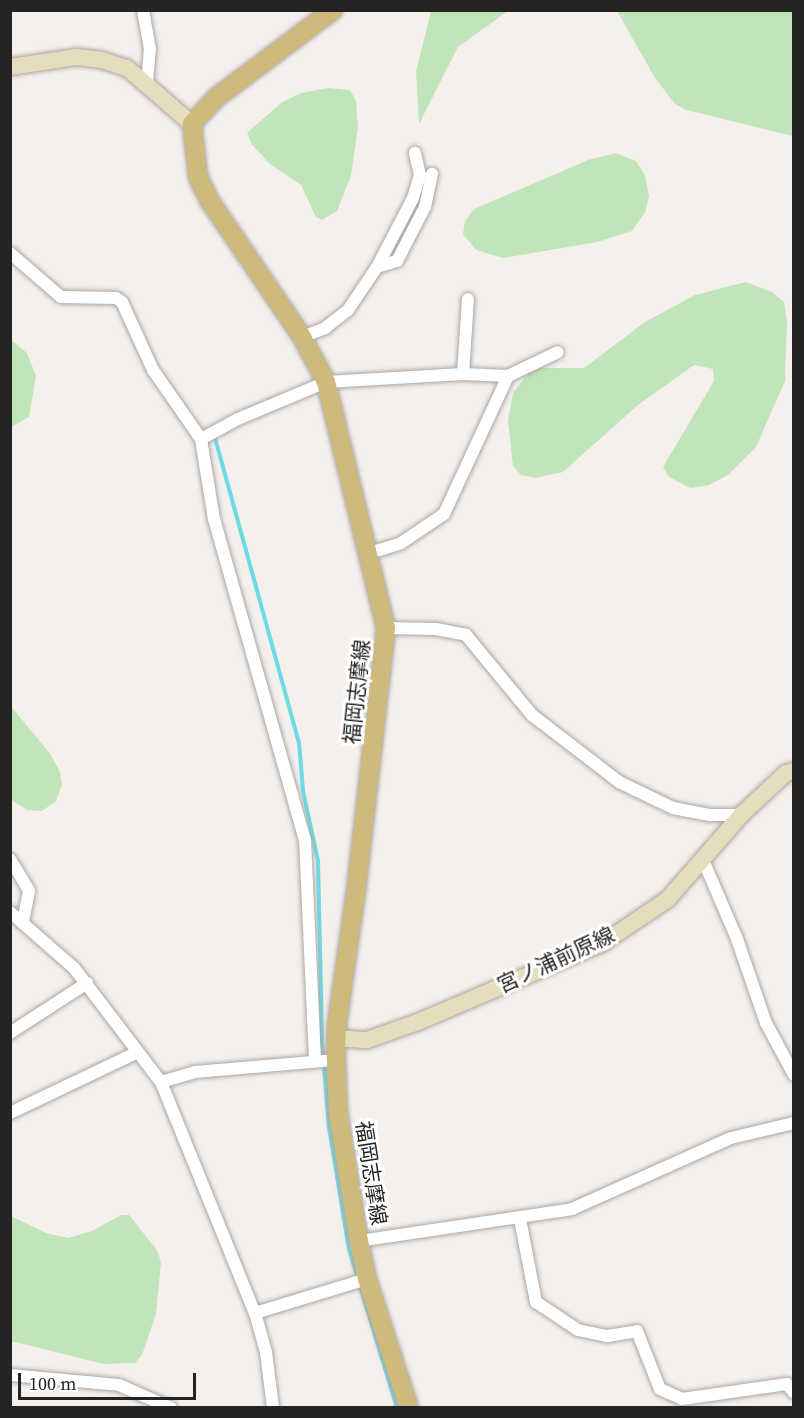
<!DOCTYPE html>
<html>
<head>
<meta charset="utf-8">
<style>
  body { margin:0 }
  #map { position:relative; width:804px; height:1418px; overflow:hidden; background:#f6f0ec; font-family:"Source Serif 4","Noto Sans JP",serif }
  div>[style] { position:absolute }
  .green>* { inset:0; background:#c1e5bb }
  .stream>* { height:4px; margin:-2px; padding:0 2px; transform-origin:2px; border-radius:2px; background:#6ddae6 }
  .roads { filter:drop-shadow(0 0 2px #aba6a2) drop-shadow(0 0 2px #aba6a2) }
  .minor>* { height:12px; margin:-6px; padding:0 6px; transform-origin:6px; border-radius:6px; background:#fff }
  .secondary>* { height:16px; margin:-8px; padding:0 8px; transform-origin:8px; border-radius:8px; background:#e6ddbd }
  .primary>* { height:18px; margin:-9px; padding:0 9px; transform-origin:9px; border-radius:9px; background:#cebb7c }
  span { translate:-50% -50%; white-space:nowrap; text-align:center; line-height:1.15; -webkit-text-stroke:6px #fff; paint-order:stroke }
  .street-label { font-size:21px; color:#262423 }
  .frame { position:absolute; inset:0; border:12px solid #262423; pointer-events:none }
  .scale { position:absolute; left:18px; top:1373px; width:178px; height:27px; box-sizing:border-box; border:3px solid #262423; border-top:0; padding-left:8px; font-size:18px; line-height:21px; white-space:nowrap; color:#262423; -webkit-text-stroke:4px #fff; paint-order:stroke }
</style>
</head>
<body>
<div id="map">
  <div class="green">
    <div style="clip-path:polygon(431px 11px,508px 11px,458px 47px,419px 124px,416px 71px)"></div>
    <div style="clip-path:polygon(617px 11px,793px 11px,793px 136px,686px 110px,675px 104px,655px 78px)"></div>
    <div style="clip-path:polygon(328px 88px,350px 90px,356px 101px,358px 127px,351px 176px,337px 211px,322px 220px,316px 217px,301px 185px,270px 164px,252px 145px,247px 133px,282px 102px,301px 93px)"></div>
    <div style="clip-path:polygon(616px 153px,636px 161px,645px 175px,649px 196px,645px 212px,632px 231px,597px 242px,503px 258px,476px 250px,463px 234px,465px 221px,474px 209px,588px 160px)"></div>
    <div style="clip-path:polygon(746px 282px,772px 292px,784px 302px,787px 321px,785px 381px,756px 447px,728px 475px,709px 485px,690px 488px,669px 477px,663px 467px,714px 381px,713px 369px,694px 365px,638px 405px,563px 472px,536px 478px,521px 475px,513px 466px,508px 421px,513px 393px,532px 368px,584px 368px,645px 322px,695px 295px)"></div>
    <div style="clip-path:polygon(10px 339px,27px 353px,36px 376px,29px 417px,11px 427px)"></div>
    <div style="clip-path:polygon(10px 705px,51px 755px,60px 772px,62px 784px,56px 801px,42px 811px,27px 810px,11px 800px)"></div>
    <div style="clip-path:polygon(121px 1215px,129px 1215px,157px 1250px,161px 1262px,156px 1314px,142px 1355px,135px 1363px,103px 1364px,11px 1341px,11px 1216px,46px 1233px,68px 1238px,92px 1231px)"></div>
  </div>
  <div class="stream">
    <div style="left:215px;top:438px;width:315px;rotate:74.6deg"></div>
    <div style="left:299px;top:742px;width:49px;rotate:85.3deg"></div>
    <div style="left:303px;top:791px;width:72px;rotate:77.9deg"></div>
    <div style="left:318px;top:861px;width:181px;rotate:88.7deg"></div>
    <div style="left:322px;top:1042px;width:85px;rotate:85.3deg"></div>
    <div style="left:329px;top:1127px;width:124px;rotate:80.7deg"></div>
    <div style="left:349px;top:1249px;width:166px;rotate:73.2deg"></div>
  </div>
  <div class="roads">
    <div class="minor">
      <div style="left:143px;top:10px;width:39px;rotate:80deg"></div>
      <div style="left:150px;top:48px;width:36px;rotate:95deg"></div>
      <div style="left:10px;top:253px;width:67px;rotate:40.8deg"></div>
      <div style="left:61px;top:297px;width:55px;rotate:1deg"></div>
      <div style="left:116px;top:298px;width:7px;rotate:34deg"></div>
      <div style="left:122px;top:302px;width:75px;rotate:65.5deg"></div>
      <div style="left:153px;top:370px;width:84px;rotate:55.2deg"></div>
      <div style="left:201px;top:439px;width:81px;rotate:80.8deg"></div>
      <div style="left:214px;top:519px;width:334px;rotate:74.2deg"></div>
      <div style="left:305px;top:840px;width:220px;rotate:87.4deg"></div>
      <div style="left:377px;top:267px;width:78px;rotate:-62.4deg"></div>
      <div style="left:413px;top:198px;width:24px;rotate:-73deg"></div>
      <div style="left:420px;top:175px;width:23px;rotate:-103deg"></div>
      <div style="left:302px;top:337px;width:25px;rotate:-21deg"></div>
      <div style="left:325px;top:328px;width:29px;rotate:-38deg"></div>
      <div style="left:348px;top:310px;width:52px;rotate:-56deg"></div>
      <div style="left:377px;top:267px;width:21px;rotate:-17deg"></div>
      <div style="left:397px;top:261px;width:61px;rotate:-62.6deg"></div>
      <div style="left:425px;top:207px;width:34px;rotate:-78deg"></div>
      <div style="left:463px;top:374px;width:45px;rotate:2.5deg"></div>
      <div style="left:508px;top:376px;width:55px;rotate:-25.6deg"></div>
      <div style="left:201px;top:439px;width:42px;rotate:-28.4deg"></div>
      <div style="left:238px;top:419px;width:95px;rotate:-22.8deg"></div>
      <div style="left:326px;top:382px;width:137px;rotate:-3.3deg"></div>
      <div style="left:463px;top:374px;width:75px;rotate:-86.2deg"></div>
      <div style="left:366px;top:554px;width:37px;rotate:-17deg"></div>
      <div style="left:401px;top:543px;width:52px;rotate:-34deg"></div>
      <div style="left:444px;top:514px;width:152px;rotate:-65.1deg"></div>
      <div style="left:386px;top:628px;width:50px;rotate:1.1deg"></div>
      <div style="left:436px;top:629px;width:31px;rotate:11deg"></div>
      <div style="left:466px;top:635px;width:104px;rotate:50.5deg"></div>
      <div style="left:532px;top:715px;width:110px;rotate:37.6deg"></div>
      <div style="left:619px;top:782px;width:60px;rotate:25.7deg"></div>
      <div style="left:673px;top:808px;width:38px;rotate:11deg"></div>
      <div style="left:710px;top:815px;width:31px"></div>
      <div style="left:10px;top:859px;width:37px;rotate:59deg"></div>
      <div style="left:29px;top:891px;width:31px;rotate:101deg"></div>
      <div style="left:703px;top:860px;width:86px;rotate:66.7deg"></div>
      <div style="left:737px;top:939px;width:89px;rotate:71deg"></div>
      <div style="left:766px;top:1023px;width:59px;rotate:61.7deg"></div>
      <div style="left:10px;top:912px;width:85px;rotate:41.2deg"></div>
      <div style="left:74px;top:968px;width:143px;rotate:52.7deg"></div>
      <div style="left:161px;top:1082px;width:249px;rotate:67.9deg"></div>
      <div style="left:255px;top:1313px;width:41px;rotate:74.2deg"></div>
      <div style="left:266px;top:1352px;width:56px;rotate:82.9deg"></div>
      <div style="left:10px;top:1033px;width:92px;rotate:-33deg"></div>
      <div style="left:161px;top:1082px;width:35px;rotate:-16deg"></div>
      <div style="left:195px;top:1072px;width:142px;rotate:-4.9deg"></div>
      <div style="left:10px;top:1113px;width:140px;rotate:-25.5deg"></div>
      <div style="left:520px;top:1219px;width:85px;rotate:79.1deg"></div>
      <div style="left:536px;top:1302px;width:50px;rotate:33.7deg"></div>
      <div style="left:578px;top:1330px;width:30px;rotate:12deg"></div>
      <div style="left:607px;top:1336px;width:30px;rotate:-9deg"></div>
      <div style="left:637px;top:1331px;width:62px;rotate:68.4deg"></div>
      <div style="left:660px;top:1389px;width:24px;rotate:24deg"></div>
      <div style="left:682px;top:1399px;width:106px;rotate:-8.1deg"></div>
      <div style="left:787px;top:1384px;width:11px;rotate:52deg"></div>
      <div style="left:359px;top:1241px;width:215px;rotate:-8.5deg"></div>
      <div style="left:572px;top:1209px;width:174px;rotate:-24.1deg"></div>
      <div style="left:731px;top:1138px;width:65px;rotate:-13.4deg"></div>
      <div style="left:255px;top:1313px;width:117px;rotate:-16.9deg"></div>
      <div style="left:10px;top:1375px;width:109px;rotate:5.2deg"></div>
      <div style="left:119px;top:1385px;width:57px;rotate:23.9deg"></div>
    </div>
    <div class="secondary">
      <div style="left:10px;top:67px;width:68px;rotate:-8.5deg"></div>
      <div style="left:77px;top:57px;width:25px;rotate:7deg"></div>
      <div style="left:102px;top:60px;width:26px;rotate:18deg"></div>
      <div style="left:127px;top:68px;width:86px;rotate:40.7deg"></div>
      <div style="left:336px;top:1038px;width:31px;rotate:4deg"></div>
      <div style="left:367px;top:1040px;width:54px;rotate:-19.4deg"></div>
      <div style="left:418px;top:1022px;width:201px;rotate:-23.1deg"></div>
      <div style="left:603px;top:943px;width:78px;rotate:-34.1deg"></div>
      <div style="left:668px;top:899px;width:111px;rotate:-49deg"></div>
      <div style="left:741px;top:815px;width:62px;rotate:-43deg"></div>
      <div style="left:786px;top:773px;width:8px;rotate:-14deg"></div>
    </div>
    <div class="primary">
      <div style="left:333px;top:10px;width:145px;rotate:143.1deg"></div>
      <div style="left:217px;top:97px;width:37px;rotate:133deg"></div>
      <div style="left:192px;top:124px;width:53px;rotate:83.5deg"></div>
      <div style="left:198px;top:177px;width:25px;rotate:64deg"></div>
      <div style="left:209px;top:200px;width:166px;rotate:55.8deg"></div>
      <div style="left:302px;top:337px;width:51px;rotate:61.9deg"></div>
      <div style="left:326px;top:382px;width:253px;rotate:76.3deg"></div>
      <div style="left:386px;top:628px;width:258px;rotate:96.5deg"></div>
      <div style="left:357px;top:884px;width:141px;rotate:98.1deg"></div>
      <div style="left:337px;top:1024px;width:36px;rotate:92deg"></div>
      <div style="left:336px;top:1060px;width:52px;rotate:87.8deg"></div>
      <div style="left:338px;top:1112px;width:131px;rotate:80.8deg"></div>
      <div style="left:359px;top:1241px;width:39px;rotate:78deg"></div>
      <div style="left:367px;top:1279px;width:136px;rotate:72deg"></div>
    </div>
  </div>
  <div class="street-label">
    <span style="left:357px;top:692px;rotate:-84deg">福岡志摩線</span>
    <span style="left:556px;top:960px;rotate:-25deg">宮ノ浦前原線</span>
    <span style="left:371px;top:1173px;rotate:81deg">福岡志摩線</span>
  </div>
  <div class="frame"></div>
  <div class="scale">100 m</div>
</div>
</body>
</html>
